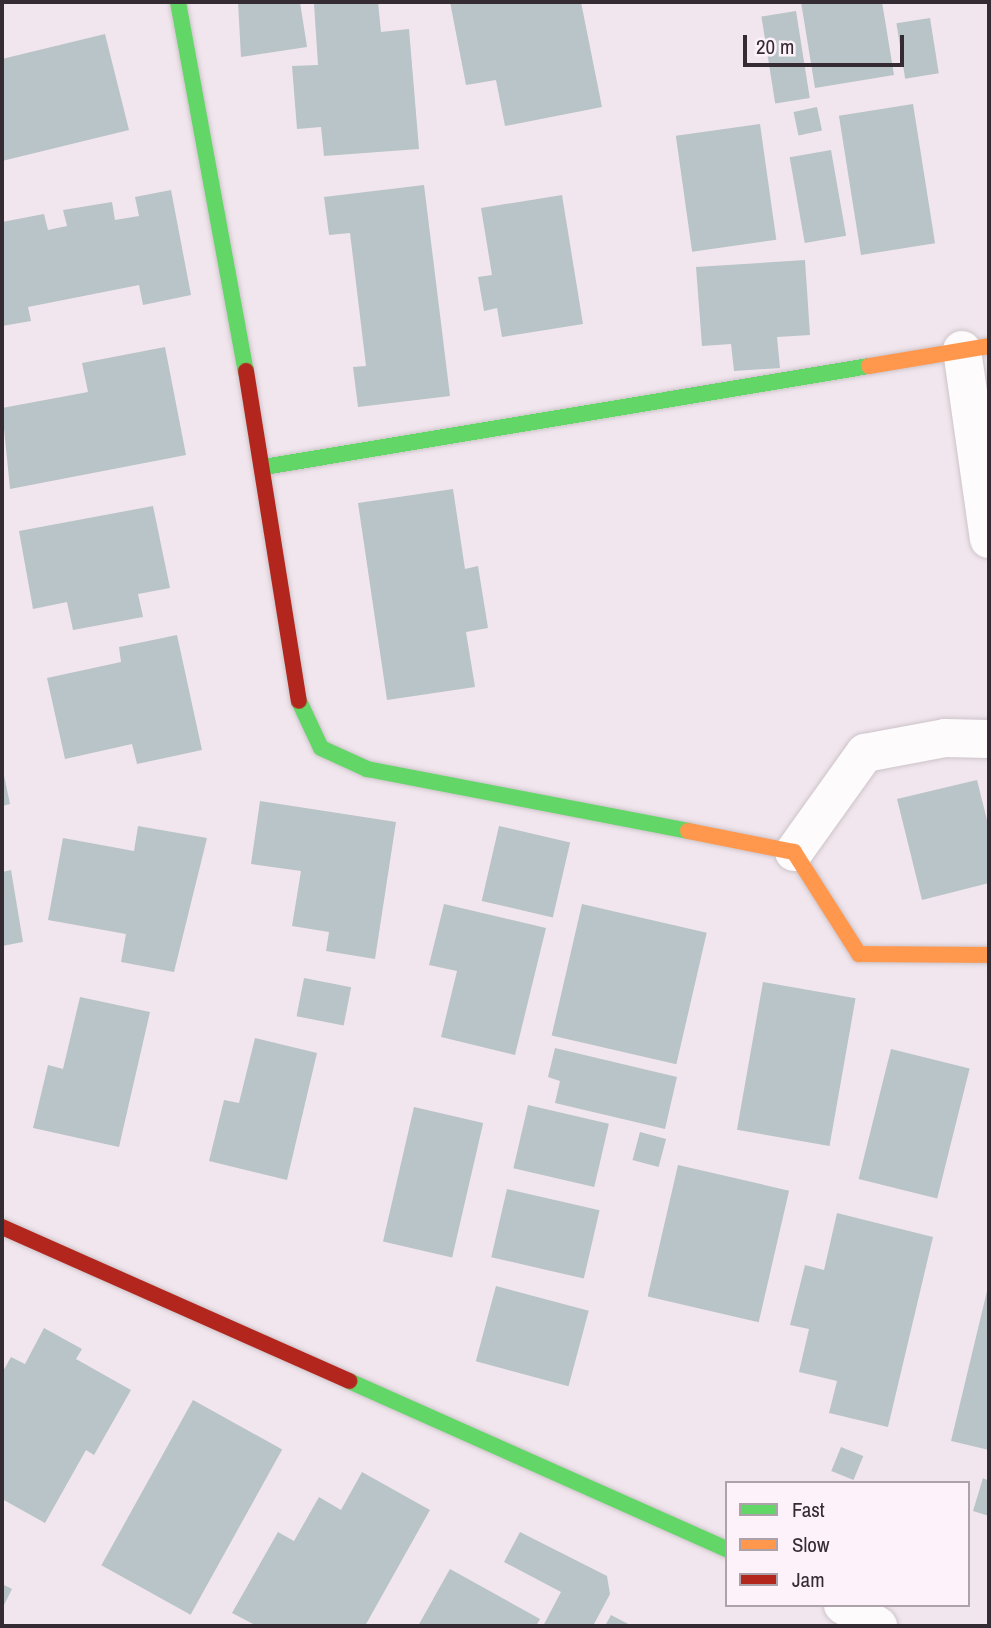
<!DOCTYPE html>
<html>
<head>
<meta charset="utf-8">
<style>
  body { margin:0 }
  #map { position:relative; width:991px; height:1628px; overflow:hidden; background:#f1e6ed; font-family:"Archivo Narrow",sans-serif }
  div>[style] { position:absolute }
  .building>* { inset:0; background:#b8c4c8; transform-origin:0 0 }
  .roads { filter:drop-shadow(0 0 2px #ccc3c9) drop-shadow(0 0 2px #ccc3c9) }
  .street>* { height:38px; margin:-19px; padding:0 19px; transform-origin:19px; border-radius:19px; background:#fdfbfc }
  .fast>* { height:16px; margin:-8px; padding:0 8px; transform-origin:8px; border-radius:8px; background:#63d668 }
  .slow>* { height:16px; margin:-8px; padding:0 8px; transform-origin:8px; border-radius:8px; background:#ff974d }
  .jam>* { height:16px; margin:-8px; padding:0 8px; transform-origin:8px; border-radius:8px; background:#b3261e }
  span { translate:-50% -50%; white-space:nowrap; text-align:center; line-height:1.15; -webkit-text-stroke:7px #fdf1fa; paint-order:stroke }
  .frame { position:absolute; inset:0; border:4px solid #342c32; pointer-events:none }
  .legend { position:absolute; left:725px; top:1481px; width:245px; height:126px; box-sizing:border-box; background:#fdf1fa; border:2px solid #ada2aa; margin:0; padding:9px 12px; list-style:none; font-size:21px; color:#342c32 }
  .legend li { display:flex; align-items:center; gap:14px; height:35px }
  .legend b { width:35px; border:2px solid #ada2aa }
  .scale { position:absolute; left:743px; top:35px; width:161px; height:32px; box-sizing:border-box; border:4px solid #342c32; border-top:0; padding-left:9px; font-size:21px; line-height:24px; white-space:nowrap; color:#342c32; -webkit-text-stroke:5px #fdf1fa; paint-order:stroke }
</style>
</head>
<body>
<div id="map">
  <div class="building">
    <div style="clip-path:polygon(238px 2px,300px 2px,307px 47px,241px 57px)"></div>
    <div style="clip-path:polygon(349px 2px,378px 2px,381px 32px,409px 29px,419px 149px,324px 156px,321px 127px,297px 129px,292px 66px,318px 65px,314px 4px)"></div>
    <div style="clip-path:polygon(450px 2px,581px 2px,602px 107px,505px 126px,496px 80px,466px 85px)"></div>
    <div style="clip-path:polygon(801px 2px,882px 2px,894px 75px,815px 88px)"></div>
    <div style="left:796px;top:11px;width:88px;height:35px;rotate:81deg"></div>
    <div style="left:930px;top:18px;width:56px;height:34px;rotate:81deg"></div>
    <div style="clip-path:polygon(105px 34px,129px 130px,2px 161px,2px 59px)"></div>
    <div style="left:913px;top:104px;width:141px;height:75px;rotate:81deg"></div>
    <div style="left:817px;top:107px;width:24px;height:24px;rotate:78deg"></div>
    <div style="left:760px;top:124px;width:117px;height:85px;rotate:82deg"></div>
    <div style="left:831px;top:150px;width:87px;height:42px;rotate:80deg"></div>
    <div style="clip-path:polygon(424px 185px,450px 396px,358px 407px,353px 367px,366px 366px,350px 233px,329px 235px,324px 197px)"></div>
    <div style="clip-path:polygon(171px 190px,191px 295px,143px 305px,139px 285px,28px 307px,31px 321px,2px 326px,2px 222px,44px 214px,48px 230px,67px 226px,63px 210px,112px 202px,115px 220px,139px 216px,135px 197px)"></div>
    <div style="clip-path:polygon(562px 195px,583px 324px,502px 337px,497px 308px,484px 311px,478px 277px,492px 275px,481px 208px)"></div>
    <div style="clip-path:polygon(805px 260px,810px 335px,777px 337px,780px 368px,734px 371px,731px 344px,702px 346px,696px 267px)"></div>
    <div style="clip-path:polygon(165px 347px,186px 455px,10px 489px,2px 408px,88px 392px,82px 363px)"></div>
    <div style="clip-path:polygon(453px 489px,465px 569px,478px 566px,488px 628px,466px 632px,475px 687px,387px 700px,358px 503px)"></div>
    <div style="clip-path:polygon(153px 506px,170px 588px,138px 594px,143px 617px,73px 630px,67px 602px,33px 609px,19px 531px)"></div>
    <div style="clip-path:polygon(177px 635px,202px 750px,137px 764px,132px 744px,65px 759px,47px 678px,121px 662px,119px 647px)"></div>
    <div style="clip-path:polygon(2px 766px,10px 804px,2px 806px)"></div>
    <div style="clip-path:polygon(977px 780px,989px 828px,989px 883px,922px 900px,897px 799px)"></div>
    <div style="clip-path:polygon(260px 801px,396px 822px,375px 959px,326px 951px,329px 932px,292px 926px,301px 871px,251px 864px)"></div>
    <div style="clip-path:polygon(138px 826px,207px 838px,174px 972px,121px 962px,126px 934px,48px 920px,63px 838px,134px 851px)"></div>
    <div style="left:499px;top:826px;width:73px;height:77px;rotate:13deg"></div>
    <div style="clip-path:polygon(11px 870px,23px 942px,2px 946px,2px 872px)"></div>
    <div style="clip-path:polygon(444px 904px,546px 928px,515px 1055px,441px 1037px,457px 971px,429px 965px)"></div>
    <div style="left:582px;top:904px;width:128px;height:135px;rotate:13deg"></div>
    <div style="left:304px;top:978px;width:48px;height:39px;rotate:11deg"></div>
    <div style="left:763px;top:982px;width:94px;height:150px;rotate:10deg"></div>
    <div style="clip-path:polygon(80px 997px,150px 1012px,119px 1147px,33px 1128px,48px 1065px,63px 1069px)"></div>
    <div style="clip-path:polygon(255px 1038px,317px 1053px,287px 1180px,209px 1161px,224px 1100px,239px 1103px)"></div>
    <div style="clip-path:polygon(555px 1048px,677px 1077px,665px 1129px,555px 1103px,560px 1081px,548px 1077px)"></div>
    <div style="left:891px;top:1049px;width:81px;height:134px;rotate:14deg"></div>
    <div style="left:528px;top:1105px;width:83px;height:65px;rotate:13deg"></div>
    <div style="left:414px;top:1107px;width:71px;height:138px;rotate:13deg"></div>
    <div style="left:640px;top:1132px;width:27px;height:29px;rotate:15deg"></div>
    <div style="left:678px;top:1165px;width:114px;height:135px;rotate:13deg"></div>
    <div style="left:507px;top:1189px;width:95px;height:70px;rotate:13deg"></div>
    <div style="clip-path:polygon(837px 1213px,933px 1237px,888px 1427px,829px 1413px,837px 1381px,799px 1372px,809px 1329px,790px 1325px,805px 1265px,824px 1270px)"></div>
    <div style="left:496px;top:1286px;width:96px;height:78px;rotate:15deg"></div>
    <div style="clip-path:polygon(988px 1287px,989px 1287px,989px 1450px,951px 1441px)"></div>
    <div style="clip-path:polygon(44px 1328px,82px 1349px,76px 1359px,131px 1390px,94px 1455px,86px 1450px,45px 1523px,2px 1499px,2px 1373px,11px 1357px,25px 1364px)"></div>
    <div style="left:193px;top:1400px;width:102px;height:189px;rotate:29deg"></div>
    <div style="left:841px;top:1447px;width:24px;height:26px;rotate:22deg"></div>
    <div style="clip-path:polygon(362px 1472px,430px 1510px,365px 1626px,257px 1626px,232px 1613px,278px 1532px,294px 1541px,319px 1497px,341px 1510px)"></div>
    <div style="clip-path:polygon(983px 1478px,989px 1481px,989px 1516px,973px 1511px)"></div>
    <div style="clip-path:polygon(520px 1532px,607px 1576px,610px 1594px,593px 1626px,543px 1626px,561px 1592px,504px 1562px)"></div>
    <div style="clip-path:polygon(450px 1569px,540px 1619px,536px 1626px,418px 1626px)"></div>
    <div style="clip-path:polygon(2px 1584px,12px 1589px,2px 1609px)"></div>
    <div style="clip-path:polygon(611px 1615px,632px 1626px,605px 1626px)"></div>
  </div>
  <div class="roads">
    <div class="street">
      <div style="left:962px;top:350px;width:191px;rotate:81.9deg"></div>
      <div style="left:794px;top:852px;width:122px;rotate:-54.4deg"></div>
      <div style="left:865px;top:753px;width:81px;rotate:-10.6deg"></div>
      <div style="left:945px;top:738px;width:44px;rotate:1.3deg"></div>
      <div style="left:843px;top:1605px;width:41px;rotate:31deg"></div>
    </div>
    <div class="fast">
      <div style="left:178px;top:2px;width:375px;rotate:79.6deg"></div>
      <div style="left:264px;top:467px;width:613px;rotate:-9.48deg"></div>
      <div style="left:299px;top:701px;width:52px;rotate:64.9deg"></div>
      <div style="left:321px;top:748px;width:51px;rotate:24.5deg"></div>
      <div style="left:367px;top:769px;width:327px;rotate:10.9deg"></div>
      <div style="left:349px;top:1381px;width:414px;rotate:24deg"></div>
    </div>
    <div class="slow">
      <div style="left:869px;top:366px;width:122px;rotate:-9.5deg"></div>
      <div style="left:688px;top:831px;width:108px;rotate:11.2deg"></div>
      <div style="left:794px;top:852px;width:121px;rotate:57.5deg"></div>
      <div style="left:859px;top:954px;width:130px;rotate:0.4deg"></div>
    </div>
    <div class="jam">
      <div style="left:246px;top:371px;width:334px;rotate:80.9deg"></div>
      <div style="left:2px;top:1227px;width:380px;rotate:23.9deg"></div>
    </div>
  </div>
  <div class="frame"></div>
  <ul class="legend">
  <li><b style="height:9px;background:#63d668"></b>Fast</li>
  <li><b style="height:9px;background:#ff974d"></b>Slow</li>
  <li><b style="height:9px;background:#b3261e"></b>Jam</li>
  </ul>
  <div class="scale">20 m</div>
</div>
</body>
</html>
